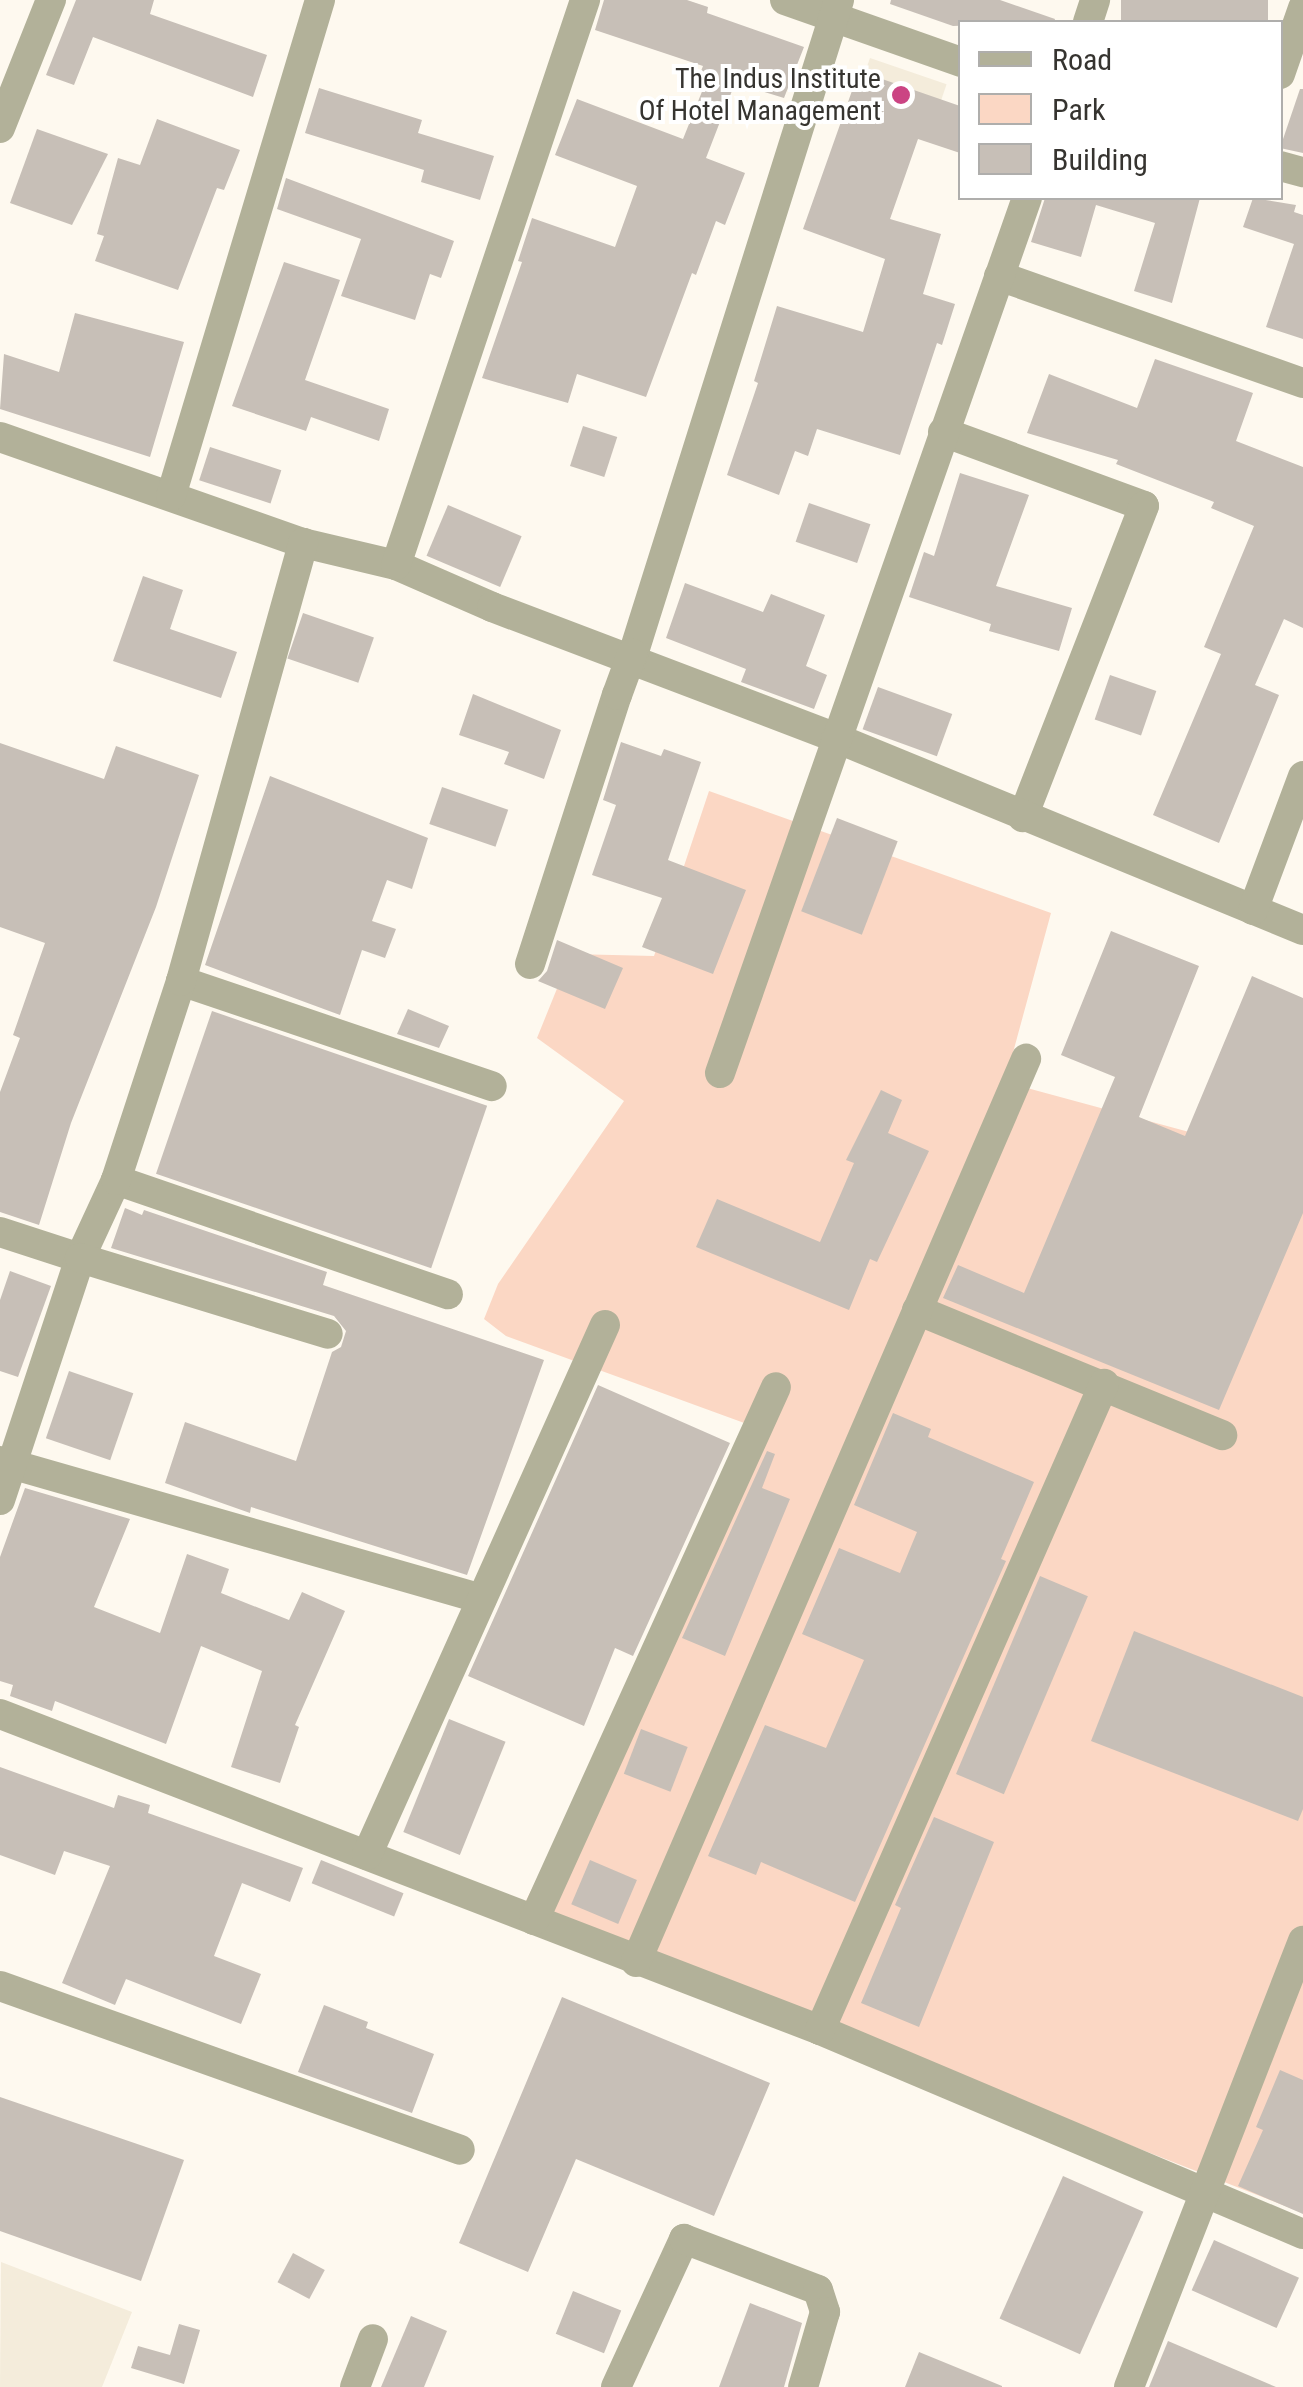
<!DOCTYPE html>
<html>
<head>
<meta charset="utf-8">
<style>
  body { margin:0 }
  #map { position:relative; width:1303px; height:2387px; overflow:hidden; background:#fef9ef; font-family:"Roboto Condensed",sans-serif }
  div>[style] { position:absolute }
  .built>* { inset:0; background:#f4ecdb; transform-origin:0 0 }
  .green>* { inset:0; background:#fbd7c4 }
  .building>* { inset:0; background:#c7bfb7; transform-origin:0 0 }
  .minor>* { height:30px; margin:-15px; padding:0 15px; transform-origin:15px; border-radius:15px; background:#b2b199 }
  .minor-bridge>* { height:30px; margin:-15px; padding:0 15px; transform-origin:15px; border-radius:15px; background:#b2b199 }
  .dots>* { width:28px; height:28px; translate:-50% -50%; box-sizing:border-box; border:5px solid #fff; border-radius:50% }
  span { translate:-50% -50%; white-space:nowrap; text-align:center; line-height:1.15; -webkit-text-stroke:8px #fff; paint-order:stroke }
  .poi-label { font-size:28px; color:#363430 }
  .right { translate:-100% -50%; text-align:right }
  .legend { position:absolute; left:958px; top:20px; width:325px; height:180px; box-sizing:border-box; background:#fff; border:2px solid #afaeac; margin:0; padding:12px 18px; list-style:none; font-size:30px; color:#363430 }
  .legend li { display:flex; align-items:center; gap:20px; height:50px }
  .legend b { width:50px; border:2px solid #afaeac }
</style>
</head>
<body>
<div id="map">
  <div class="built">
    <div style="left:870px;top:58px;width:81px;height:50px;rotate:19deg"></div>
    <div style="clip-path:polygon(1px 2262px,132px 2312px,102px 2387px,0 2387px)"></div>
  </div>
  <div class="green">
    <div style="clip-path:polygon(709px 791px,1051px 913px,1005px 1082px,1303px 1163px,1303px 2213px,523px 1907px,715px 1518px,747px 1424px,506px 1336px,484px 1319px,498px 1284px,624px 1101px,537px 1038px,571px 954px,654px 956px)"></div>
  </div>
  <div class="building">
    <div style="clip-path:polygon(76px 0,154px 0,150px 14px,267px 55px,253px 97px,93px 37px,74px 85px,46px 75px)"></div>
    <div style="clip-path:polygon(604px 0,687px 0,708px 7px,707px 13px,804px 47px,784px 98px,735px 83px,706px 158px,745px 173px,725px 225px,716px 221px,696px 275px,692px 273px,646px 397px,577px 374px,568px 403px,482px 378px,522px 262px,518px 261px,532px 218px,615px 247px,637px 186px,555px 155px,577px 99px,683px 139px,709px 74px,701px 71px,703px 66px,595px 30px)"></div>
    <div style="clip-path:polygon(891px 0,1000px 0,1055px 19px,1054px 22px,953px 26px,890px 4px)"></div>
    <div style="left:1121px;top:0;width:147px;height:23px"></div>
    <div style="clip-path:polygon(859px 71px,960px 106px,960px 153px,918px 139px,890px 219px,941px 234px,923px 294px,955px 304px,942px 345px,937px 343px,900px 455px,817px 429px,808px 456px,795px 451px,779px 495px,727px 475px,758px 383px,754px 381px,777px 306px,863px 332px,885px 259px,803px 229px)"></div>
    <div style="clip-path:polygon(319px 88px,422px 120px,418px 133px,494px 156px,480px 200px,421px 182px,424px 170px,305px 133px)"></div>
    <div style="clip-path:polygon(1300px 89px,1303px 89px,1303px 153px,1280px 148px)"></div>
    <div style="clip-path:polygon(157px 119px,240px 150px,224px 190px,217px 188px,178px 290px,95px 261px,104px 236px,97px 234px,118px 158px,140px 165px)"></div>
    <div style="clip-path:polygon(37px 129px,108px 154px,72px 225px,10px 203px)"></div>
    <div style="clip-path:polygon(286px 178px,454px 241px,441px 278px,430px 274px,415px 320px,341px 296px,361px 239px,277px 209px)"></div>
    <div style="clip-path:polygon(1045px 198px,1200px 198px,1172px 303px,1134px 291px,1155px 223px,1096px 205px,1081px 257px,1031px 242px)"></div>
    <div style="clip-path:polygon(1253px 198px,1296px 205px,1294px 212px,1303px 215px,1303px 339px,1266px 327px,1294px 244px,1243px 227px)"></div>
    <div style="clip-path:polygon(284px 262px,340px 280px,305px 380px,389px 409px,379px 441px,311px 417px,306px 431px,232px 406px)"></div>
    <div style="clip-path:polygon(75px 313px,184px 342px,150px 457px,0 409px,4px 354px,59px 372px)"></div>
    <div style="clip-path:polygon(1155px 359px,1253px 393px,1236px 441px,1303px 467px,1303px 628px,1284px 619px,1255px 685px,1279px 695px,1219px 843px,1153px 815px,1221px 654px,1204px 647px,1254px 526px,1211px 508px,1214px 502px,1116px 464px,1118px 460px,1027px 433px,1049px 374px,1137px 408px)"></div>
    <div style="left:583px;top:426px;width:36px;height:42px;rotate:18deg"></div>
    <div style="left:210px;top:447px;width:75px;height:35px;rotate:18deg"></div>
    <div style="clip-path:polygon(960px 473px,1029px 495px,996px 586px,1072px 608px,1059px 651px,989px 631px,991px 624px,909px 597px,924px 552px,934px 556px)"></div>
    <div style="left:809px;top:503px;width:65px;height:41px;rotate:19deg"></div>
    <div style="left:448px;top:505px;width:80px;height:55px;rotate:23deg"></div>
    <div style="clip-path:polygon(143px 576px,183px 590px,170px 629px,237px 652px,221px 698px,113px 661px)"></div>
    <div style="clip-path:polygon(685px 583px,763px 612px,771px 594px,825px 615px,806px 666px,827px 675px,814px 709px,741px 682px,746px 669px,666px 638px)"></div>
    <div style="left:303px;top:613px;width:75px;height:48px;rotate:19deg"></div>
    <div style="left:1110px;top:675px;width:49px;height:47px;rotate:19deg"></div>
    <div style="left:878px;top:687px;width:79px;height:45px;rotate:20deg"></div>
    <div style="clip-path:polygon(473px 694px,561px 730px,544px 779px,504px 764px,509px 752px,459px 735px)"></div>
    <div style="clip-path:polygon(621px 742px,661px 756px,664px 749px,701px 762px,668px 860px,746px 890px,713px 974px,642px 947px,662px 898px,592px 875px,616px 805px,603px 800px)"></div>
    <div style="clip-path:polygon(0 743px,104px 779px,116px 746px,199px 775px,156px 907px,71px 1123px,39px 1225px,0 1212px,0 1092px,20px 1038px,13px 1035px,45px 943px,0 927px)"></div>
    <div style="clip-path:polygon(270px 776px,428px 838px,412px 889px,387px 880px,372px 921px,396px 929px,385px 958px,362px 950px,340px 1015px,205px 965px)"></div>
    <div style="left:442px;top:787px;width:70px;height:39px;rotate:19deg"></div>
    <div style="left:837px;top:818px;width:65px;height:100px;rotate:21deg"></div>
    <div style="clip-path:polygon(1111px 931px,1199px 966px,1139px 1117px,1185px 1136px,1252px 976px,1303px 998px,1303px 1213px,1219px 1410px,943px 1298px,958px 1265px,1024px 1293px,1115px 1077px,1061px 1055px)"></div>
    <div style="clip-path:polygon(557px 940px,623px 968px,605px 1009px,538px 981px,547px 971px)"></div>
    <div style="clip-path:polygon(408px 1009px,449px 1026px,439px 1048px,397px 1034px)"></div>
    <div style="left:212px;top:1011px;width:291px;height:172px;rotate:19deg"></div>
    <div style="clip-path:polygon(881px 1090px,902px 1100px,888px 1133px,929px 1151px,877px 1262px,870px 1259px,849px 1310px,696px 1247px,717px 1199px,820px 1242px,854px 1163px,846px 1160px)"></div>
    <div style="clip-path:polygon(125px 1208px,142px 1215px,144px 1210px,327px 1272px,323px 1285px,544px 1360px,467px 1575px,251px 1507px,250px 1513px,165px 1483px,185px 1422px,296px 1461px,332px 1352px,341px 1347px,346px 1331px,334px 1316px,111px 1248px)"></div>
    <div style="clip-path:polygon(10px 1271px,51px 1286px,18px 1377px,0 1371px,0 1300px)"></div>
    <div style="left:69px;top:1371px;width:68px;height:71px;rotate:19deg"></div>
    <div style="clip-path:polygon(598px 1385px,730px 1443px,633px 1656px,615px 1648px,584px 1726px,468px 1676px)"></div>
    <div style="clip-path:polygon(893px 1413px,931px 1429px,928px 1437px,1034px 1482px,1001px 1559px,1006px 1561px,855px 1902px,761px 1862px,756px 1875px,708px 1856px,765px 1725px,826px 1748px,864px 1660px,802px 1634px,839px 1548px,900px 1573px,917px 1532px,854px 1505px)"></div>
    <div style="clip-path:polygon(767px 1451px,775px 1454px,762px 1488px,790px 1499px,725px 1656px,682px 1638px)"></div>
    <div style="clip-path:polygon(25px 1488px,130px 1519px,94px 1607px,160px 1633px,187px 1554px,229px 1569px,221px 1593px,289px 1620px,302px 1592px,345px 1611px,295px 1725px,299px 1727px,280px 1783px,231px 1767px,262px 1671px,201px 1646px,166px 1744px,55px 1701px,52px 1711px,10px 1696px,13px 1685px,0 1681px,0 1557px)"></div>
    <div style="left:1040px;top:1576px;width:52px;height:215px;rotate:23deg"></div>
    <div style="clip-path:polygon(1134px 1631px,1303px 1697px,1303px 1809px,1298px 1821px,1091px 1741px)"></div>
    <div style="left:449px;top:1719px;width:61px;height:122px;rotate:22deg"></div>
    <div style="left:641px;top:1729px;width:50px;height:48px;rotate:21deg"></div>
    <div style="clip-path:polygon(0 1767px,114px 1808px,118px 1795px,150px 1805px,148px 1813px,303px 1868px,290px 1902px,242px 1883px,214px 1956px,261px 1974px,241px 2024px,126px 1979px,115px 2005px,62px 1983px,110px 1866px,64px 1851px,55px 1875px,0 1855px)"></div>
    <div style="clip-path:polygon(934px 1817px,994px 1842px,919px 2027px,861px 2003px,901px 1908px,895px 1905px)"></div>
    <div style="left:321px;top:1860px;width:89px;height:25px;rotate:22deg"></div>
    <div style="left:590px;top:1860px;width:51px;height:48px;rotate:23deg"></div>
    <div style="clip-path:polygon(562px 1997px,770px 2083px,714px 2216px,576px 2159px,528px 2272px,459px 2243px)"></div>
    <div style="clip-path:polygon(324px 2005px,368px 2022px,366px 2028px,434px 2054px,412px 2113px,298px 2072px)"></div>
    <div style="clip-path:polygon(1280px 2070px,1303px 2080px,1303px 2214px,1238px 2186px,1263px 2130px,1256px 2127px)"></div>
    <div style="clip-path:polygon(0 2097px,184px 2160px,141px 2281px,0 2231px)"></div>
    <div style="left:1063px;top:2176px;width:88px;height:156px;rotate:24deg"></div>
    <div style="left:1214px;top:2240px;width:93px;height:55px;rotate:24deg"></div>
    <div style="left:293px;top:2253px;width:36px;height:33px;rotate:28deg"></div>
    <div style="left:573px;top:2291px;width:52px;height:46px;rotate:22deg"></div>
    <div style="clip-path:polygon(750px 2303px,802px 2323px,784px 2387px,719px 2387px)"></div>
    <div style="clip-path:polygon(411px 2316px,447px 2331px,424px 2387px,381px 2387px)"></div>
    <div style="clip-path:polygon(179px 2324px,200px 2330px,184px 2384px,131px 2368px,138px 2346px,170px 2355px)"></div>
    <div style="clip-path:polygon(1168px 2341px,1276px 2387px,1149px 2387px)"></div>
    <div style="clip-path:polygon(919px 2352px,1002px 2386px,1002px 2387px,905px 2387px)"></div>
  </div>
  <div class="minor">
    <div style="left:785px;top:0;width:187px;rotate:19.4deg"></div>
    <div style="left:1088px;top:22px;width:23px;rotate:-72deg"></div>
    <div style="left:1280px;top:74px;width:70px;rotate:-70.8deg"></div>
    <div style="left:0;top:128px;width:138px;rotate:-68.3deg"></div>
    <div style="left:1280px;top:166px;width:24px;rotate:15deg"></div>
    <div style="left:999px;top:276px;width:322px;rotate:19.4deg"></div>
    <div style="left:943px;top:432px;width:214px;rotate:20.2deg"></div>
    <div style="left:1144px;top:506px;width:334px;rotate:111.3deg"></div>
    <div style="left:0;top:437px;width:321px;rotate:19.3deg"></div>
    <div style="left:303px;top:543px;width:96px;rotate:13.3deg"></div>
    <div style="left:396px;top:565px;width:105px;rotate:23.6deg"></div>
    <div style="left:492px;top:607px;width:368px;rotate:20.8deg"></div>
    <div style="left:836px;top:738px;width:505px;rotate:22.35deg"></div>
    <div style="left:171px;top:496px;width:518px;rotate:-73.28deg"></div>
    <div style="left:396px;top:565px;width:596px;rotate:-71.5deg"></div>
    <div style="left:631px;top:661px;width:693px;rotate:-72.53deg"></div>
    <div style="left:1253px;top:910px;width:143px;rotate:-69.5deg"></div>
    <div style="left:530px;top:964px;width:283px;rotate:-72.1deg"></div>
    <div style="left:181px;top:981px;width:328px;rotate:18.7deg"></div>
    <div style="left:720px;top:1073px;width:927px;rotate:-70.67deg"></div>
    <div style="left:116px;top:1180px;width:351px;rotate:19deg"></div>
    <div style="left:0;top:1232px;width:84px;rotate:18deg"></div>
    <div style="left:80px;top:1258px;width:86px;rotate:-65.2deg"></div>
    <div style="left:116px;top:1180px;width:209px;rotate:-71.9deg"></div>
    <div style="left:181px;top:981px;width:455px;rotate:-74.4deg"></div>
    <div style="left:917px;top:1310px;width:330px;rotate:22.3deg"></div>
    <div style="left:0;top:1461px;width:501px;rotate:15.98deg"></div>
    <div style="left:0;top:1500px;width:255px;rotate:-71.7deg"></div>
    <div style="left:80px;top:1258px;width:259px;rotate:17deg"></div>
    <div style="left:0;top:1714px;width:879px;rotate:21.07deg"></div>
    <div style="left:820px;top:2030px;width:524px;rotate:22.9deg"></div>
    <div style="left:367px;top:1855px;width:581px;rotate:-65.82deg"></div>
    <div style="left:534px;top:1920px;width:585px;rotate:-65.58deg"></div>
    <div style="left:636px;top:1962px;width:984px;rotate:-66.64deg"></div>
    <div style="left:0;top:1986px;width:488px;rotate:19.6deg"></div>
    <div style="left:820px;top:2030px;width:706px;rotate:-66.27deg"></div>
    <div style="left:355px;top:2387px;width:51px;rotate:-69.4deg"></div>
    <div style="left:616px;top:2387px;width:163px;rotate:-65.3deg"></div>
    <div style="left:684px;top:2239px;width:143px;rotate:20.8deg"></div>
    <div style="left:818px;top:2290px;width:23px;rotate:72deg"></div>
    <div style="left:825px;top:2312px;width:78px;rotate:106.3deg"></div>
    <div style="left:1129px;top:2387px;width:479px;rotate:-68.7deg"></div>
  </div>
  <div class="minor-bridge">
    <div style="left:617px;top:695px;width:44px;rotate:-69.9deg"></div>
  </div>
  <div class="dots">
    <div style="left:901px;top:95px;background:#cb4483"></div>
  </div>
  <div class="poi-label">
    <span class="right" style="left:881px;top:95px">The Indus Institute<br>Of Hotel Management</span>
  </div>
  <ul class="legend">
  <li><b style="height:12px;background:#b2b199"></b>Road</li>
  <li><b style="height:28px;background:#fbd7c4"></b>Park</li>
  <li><b style="height:28px;background:#c7bfb7"></b>Building</li>
  </ul>
</div>
</body>
</html>
